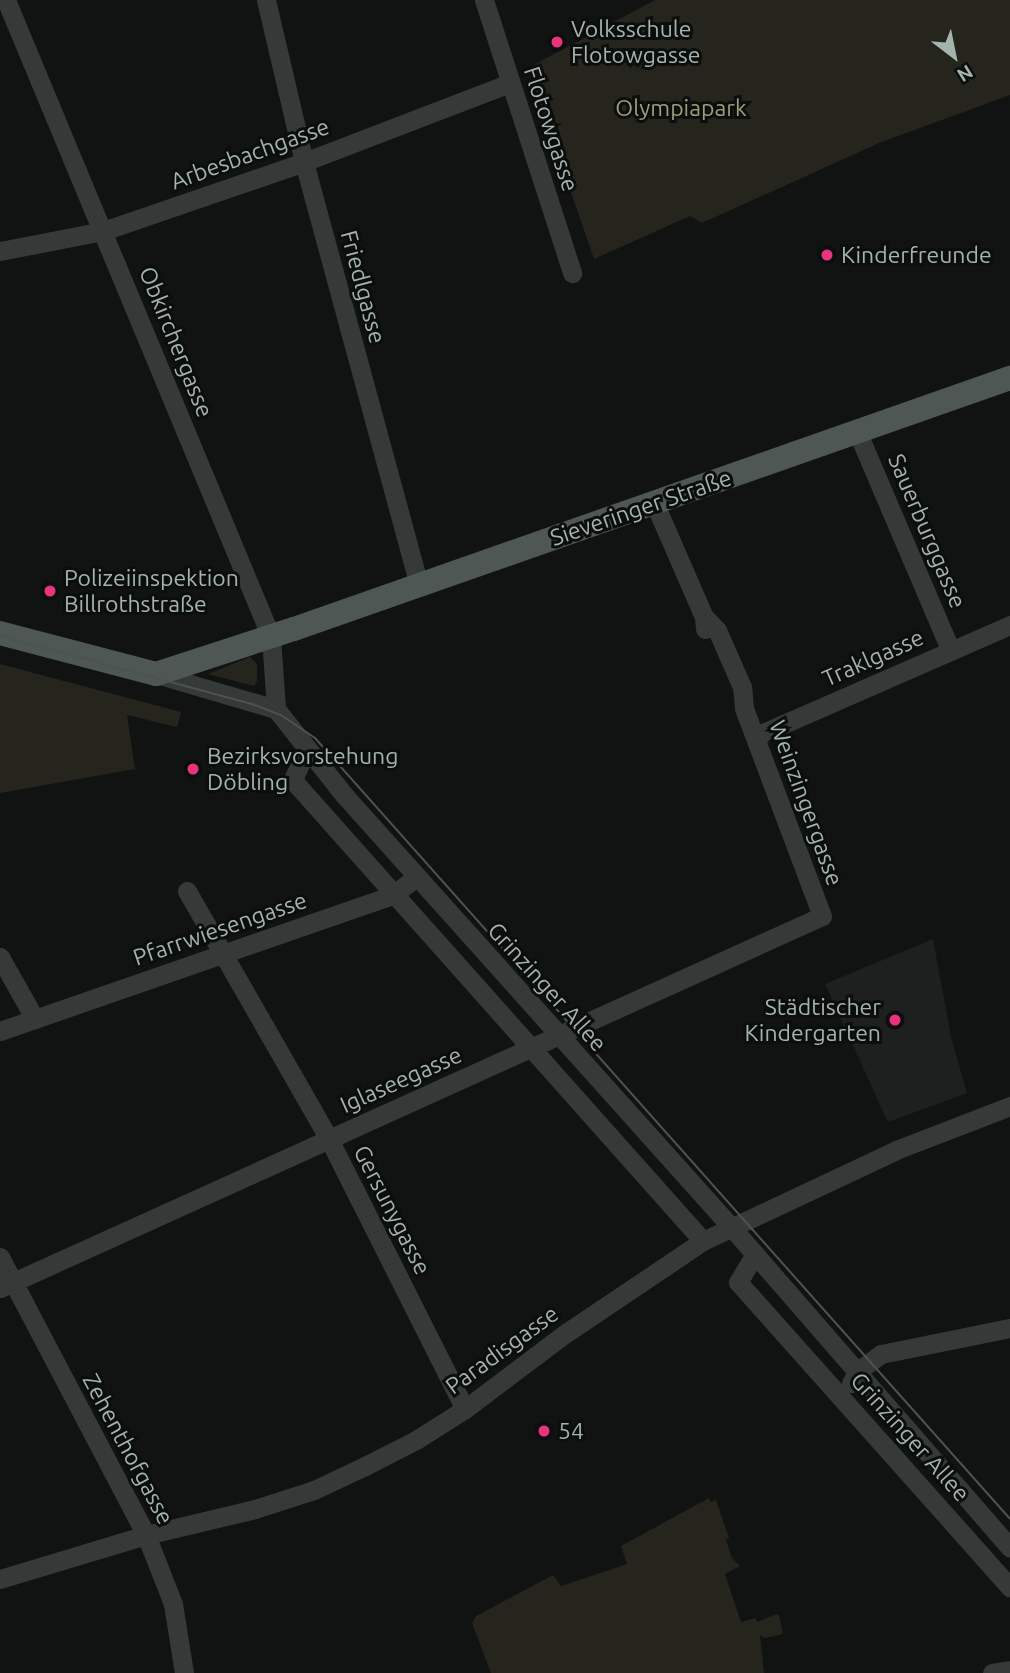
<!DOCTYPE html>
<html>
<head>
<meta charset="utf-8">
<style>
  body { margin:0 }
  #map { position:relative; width:1010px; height:1673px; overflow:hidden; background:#111313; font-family:Ubuntu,sans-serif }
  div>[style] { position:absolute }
  .built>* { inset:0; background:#1e2020 }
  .green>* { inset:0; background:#25251e }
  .minor>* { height:19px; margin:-9.5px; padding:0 9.5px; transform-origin:9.5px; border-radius:9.5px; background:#353a39 }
  .major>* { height:24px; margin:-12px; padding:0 12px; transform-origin:12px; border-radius:12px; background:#4f5754 }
  .tram>* { height:2px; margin:-1px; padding:0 1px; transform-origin:1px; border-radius:1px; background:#4c5350 }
  .dots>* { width:19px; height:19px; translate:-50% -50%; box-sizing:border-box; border:4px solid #0c0e0e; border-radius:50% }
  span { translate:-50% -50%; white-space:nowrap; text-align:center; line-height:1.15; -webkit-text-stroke:6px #0c0e0e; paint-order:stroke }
  .poi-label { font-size:23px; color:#a3b3ad }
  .left { translate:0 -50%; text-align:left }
  .right { translate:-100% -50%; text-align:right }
  .park-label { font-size:23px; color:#9d9d7b }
  .street-label { font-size:23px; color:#a3b3ad }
  .north { position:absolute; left:919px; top:21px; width:70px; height:70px; -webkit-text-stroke:5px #0c0e0e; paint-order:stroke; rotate:148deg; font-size:19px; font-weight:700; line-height:28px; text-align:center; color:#a3b3ad }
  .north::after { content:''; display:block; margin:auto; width:24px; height:32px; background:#a3b3ad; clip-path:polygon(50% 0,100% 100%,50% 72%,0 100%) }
</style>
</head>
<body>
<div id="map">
  <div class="built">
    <div style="clip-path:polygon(933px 939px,951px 1037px,967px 1093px,888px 1122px,825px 984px)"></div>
  </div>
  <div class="green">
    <div style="clip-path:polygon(655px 0,1010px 0,1010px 95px,879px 143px,702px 223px,690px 216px,594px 259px,528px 68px)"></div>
    <div style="clip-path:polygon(250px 657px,257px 664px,257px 681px,254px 686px,208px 674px)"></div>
    <div style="clip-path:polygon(0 664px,181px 712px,177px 727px,127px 715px,135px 769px,0 793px)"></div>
    <div style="clip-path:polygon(709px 1498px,711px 1502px,716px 1500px,729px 1538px,726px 1540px,732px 1558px,740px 1566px,725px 1574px,741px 1622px,756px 1618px,757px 1622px,778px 1614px,780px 1619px,783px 1634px,765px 1638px,760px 1635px,764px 1673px,491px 1673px,472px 1623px,476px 1616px,553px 1575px,561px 1586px,627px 1564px,621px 1546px)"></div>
  </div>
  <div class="minor">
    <div style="left:6px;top:0;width:690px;rotate:67.41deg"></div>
    <div style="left:271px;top:637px;width:72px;rotate:86deg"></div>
    <div style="left:266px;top:0;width:166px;rotate:76.8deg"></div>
    <div style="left:304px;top:162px;width:438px;rotate:74.8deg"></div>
    <div style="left:484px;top:0;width:287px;rotate:72.1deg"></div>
    <div style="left:0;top:251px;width:105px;rotate:-11deg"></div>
    <div style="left:103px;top:231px;width:213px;rotate:-18.9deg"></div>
    <div style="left:304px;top:162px;width:221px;rotate:-21deg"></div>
    <div style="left:857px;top:431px;width:239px;rotate:66.9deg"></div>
    <div style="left:654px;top:502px;width:125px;rotate:66.5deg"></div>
    <div style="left:704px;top:617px;width:12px;rotate:85deg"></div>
    <div style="left:156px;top:674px;width:125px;rotate:16.3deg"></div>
    <div style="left:276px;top:709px;width:111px;rotate:51.6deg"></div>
    <div style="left:345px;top:796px;width:581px;rotate:48.14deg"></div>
    <div style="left:733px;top:1229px;width:422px;rotate:49deg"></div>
    <div style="left:756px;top:736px;width:277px;rotate:-23.6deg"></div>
    <div style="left:307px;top:749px;width:33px;rotate:115deg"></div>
    <div style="left:293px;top:779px;width:9px;rotate:54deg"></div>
    <div style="left:298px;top:786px;width:609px;rotate:48.33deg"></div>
    <div style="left:187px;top:891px;width:286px;rotate:60.2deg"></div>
    <div style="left:329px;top:1139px;width:302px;rotate:63.3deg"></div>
    <div style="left:0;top:957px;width:71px;rotate:60.6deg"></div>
    <div style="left:0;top:1031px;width:416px;rotate:-19.1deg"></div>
    <div style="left:393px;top:895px;width:29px;rotate:-38deg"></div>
    <div style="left:755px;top:1254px;width:33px;rotate:121deg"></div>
    <div style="left:738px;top:1282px;width:409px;rotate:48.3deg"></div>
    <div style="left:0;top:1257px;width:314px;rotate:62.3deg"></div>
    <div style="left:146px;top:1535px;width:74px;rotate:68.6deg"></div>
    <div style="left:173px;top:1604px;width:70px;rotate:80.9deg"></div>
    <div style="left:0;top:1288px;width:902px;rotate:-24.35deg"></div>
    <div style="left:822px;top:916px;width:222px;rotate:-110.6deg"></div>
    <div style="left:744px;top:708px;width:21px;rotate:-95deg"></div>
    <div style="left:742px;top:687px;width:62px;rotate:-113.7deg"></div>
    <div style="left:717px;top:630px;width:18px;rotate:-135deg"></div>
    <div style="left:851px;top:1383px;width:13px;rotate:-61deg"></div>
    <div style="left:857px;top:1372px;width:30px;rotate:-37deg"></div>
    <div style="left:881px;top:1354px;width:132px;rotate:-11.4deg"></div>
    <div style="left:0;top:1579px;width:152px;rotate:-16.8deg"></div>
    <div style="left:146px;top:1535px;width:112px;rotate:-13.4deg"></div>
    <div style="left:255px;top:1509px;width:62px;rotate:-17.9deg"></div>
    <div style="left:314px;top:1490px;width:56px;rotate:-25.2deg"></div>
    <div style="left:365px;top:1466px;width:57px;rotate:-27deg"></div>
    <div style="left:416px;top:1440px;width:58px;rotate:-32.3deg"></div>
    <div style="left:465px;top:1409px;width:126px;rotate:-37deg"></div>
    <div style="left:566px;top:1333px;width:165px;rotate:-33.9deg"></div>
    <div style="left:703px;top:1241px;width:213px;rotate:-25.2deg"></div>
    <div style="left:896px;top:1150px;width:122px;rotate:-21.1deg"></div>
    <div style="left:992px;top:1673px;width:18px;rotate:-9deg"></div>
  </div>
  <div class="major">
    <div style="left:0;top:633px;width:161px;rotate:14.7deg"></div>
    <div style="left:156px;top:674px;width:145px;rotate:-18.1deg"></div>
    <div style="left:294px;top:629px;width:759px;rotate:-19.32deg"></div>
  </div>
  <div class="tram">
    <div style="left:0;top:636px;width:261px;rotate:15.1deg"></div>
    <div style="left:252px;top:704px;width:31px;rotate:21deg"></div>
    <div style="left:281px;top:715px;width:41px;rotate:34.1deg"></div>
    <div style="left:315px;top:738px;width:1045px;rotate:48.33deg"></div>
  </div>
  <div class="dots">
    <div style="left:557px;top:42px;background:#e8347d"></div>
    <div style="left:827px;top:255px;background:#e8347d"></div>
    <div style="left:50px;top:591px;background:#e8347d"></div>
    <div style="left:193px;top:769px;background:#e8347d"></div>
    <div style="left:895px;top:1020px;background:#e8347d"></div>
    <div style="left:544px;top:1431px;background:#e8347d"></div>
  </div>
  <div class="poi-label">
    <span class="left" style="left:571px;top:42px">Volksschule<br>Flotowgasse</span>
    <span class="left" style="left:841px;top:255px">Kinderfreunde</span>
    <span class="left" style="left:64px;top:591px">Polizeiinspektion<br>Billrothstraße</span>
    <span class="left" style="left:207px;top:769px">Bezirksvorstehung<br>Döbling</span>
    <span class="right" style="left:881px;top:1020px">Städtischer<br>Kindergarten</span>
    <span class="left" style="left:558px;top:1431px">54</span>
  </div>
  <div class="park-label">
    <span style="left:681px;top:108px">Olympiapark</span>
  </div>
  <div class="street-label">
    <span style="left:551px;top:129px;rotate:72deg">Flotowgasse</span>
    <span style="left:250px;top:154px;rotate:-20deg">Arbesbachgasse</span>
    <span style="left:363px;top:287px;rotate:75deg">Friedlgasse</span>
    <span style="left:176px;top:342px;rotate:68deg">Obkirchergasse</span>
    <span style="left:641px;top:508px;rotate:-19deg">Sieveringer Straße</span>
    <span style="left:927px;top:531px;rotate:67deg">Sauerburggasse</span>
    <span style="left:873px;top:658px;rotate:-24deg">Traklgasse</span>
    <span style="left:806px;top:803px;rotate:70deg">Weinzingergasse</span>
    <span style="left:220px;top:929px;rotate:-19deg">Pfarrwiesengasse</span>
    <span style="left:547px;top:987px;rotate:48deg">Grinzinger Allee</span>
    <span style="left:401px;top:1080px;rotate:-24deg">Iglaseegasse</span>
    <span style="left:392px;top:1210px;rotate:63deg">Gersunygasse</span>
    <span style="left:502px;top:1350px;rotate:-36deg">Paradisgasse</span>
    <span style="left:910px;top:1437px;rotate:48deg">Grinzinger Allee</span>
    <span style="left:128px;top:1449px;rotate:62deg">Zehenthofgasse</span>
  </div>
  <div class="north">N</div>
</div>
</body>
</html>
